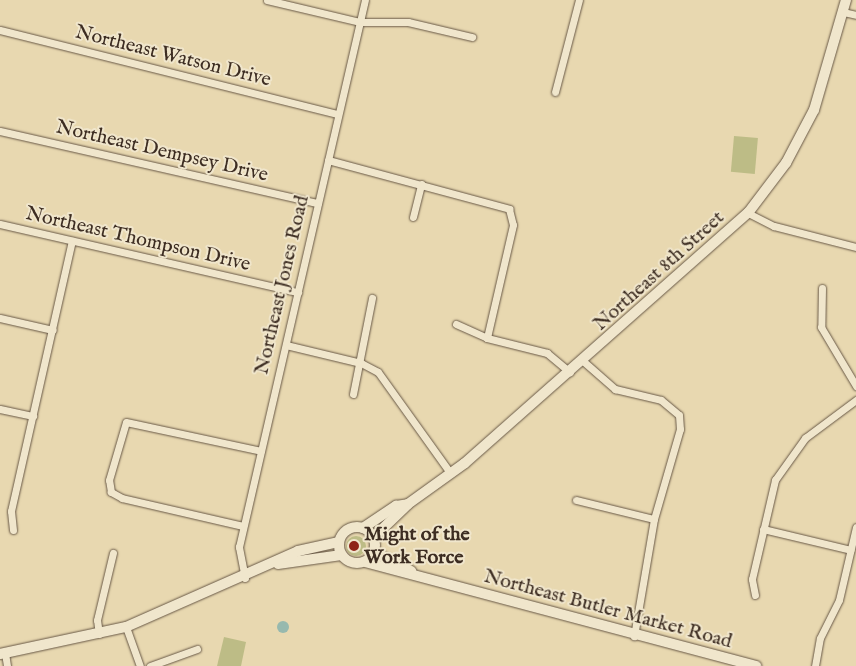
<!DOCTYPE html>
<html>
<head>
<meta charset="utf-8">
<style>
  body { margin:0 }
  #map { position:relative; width:856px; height:666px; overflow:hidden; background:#e8d8b0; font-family:"IM FELL English",serif }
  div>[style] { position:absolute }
  .green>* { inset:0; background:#bdbc86; transform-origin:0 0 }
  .round { border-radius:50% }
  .water>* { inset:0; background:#97b9ae }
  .roads { filter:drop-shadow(0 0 1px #685846) drop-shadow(0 0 1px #685846) }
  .street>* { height:7px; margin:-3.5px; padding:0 3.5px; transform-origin:3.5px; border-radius:3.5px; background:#f0e6cc }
  .secondary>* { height:10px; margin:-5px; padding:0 5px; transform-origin:5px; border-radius:5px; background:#f0e6cc }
  .secondary>.ring { margin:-5px; padding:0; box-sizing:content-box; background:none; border:10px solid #f0e6cc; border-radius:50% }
  .dots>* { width:14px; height:14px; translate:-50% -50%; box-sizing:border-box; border:2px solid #f0e6cc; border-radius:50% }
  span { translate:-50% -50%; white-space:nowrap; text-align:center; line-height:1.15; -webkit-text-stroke:4px #f0e6cc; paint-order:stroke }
  .street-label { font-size:20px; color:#3d2d22 }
  .poi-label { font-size:20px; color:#3d2d22; font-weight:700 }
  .left { translate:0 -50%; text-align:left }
</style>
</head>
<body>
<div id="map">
  <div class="green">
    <div style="left:734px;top:136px;width:24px;height:36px;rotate:5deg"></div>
    <div class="round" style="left:346px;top:536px;width:20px;height:20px"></div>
    <div style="clip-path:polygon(224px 637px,246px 642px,241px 666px,217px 666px)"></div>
  </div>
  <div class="water">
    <div class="round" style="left:277px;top:621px;width:12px;height:12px"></div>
  </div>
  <div class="roads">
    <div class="street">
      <div style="left:267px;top:0;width:96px;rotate:13.3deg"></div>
      <div style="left:360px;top:22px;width:48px"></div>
      <div style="left:408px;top:22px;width:66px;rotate:13.2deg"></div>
      <div style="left:843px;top:12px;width:13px;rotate:13deg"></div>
      <div style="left:0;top:30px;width:348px;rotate:14deg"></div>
      <div style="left:555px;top:92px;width:95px;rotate:-75.4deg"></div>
      <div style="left:0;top:131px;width:326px;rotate:12.8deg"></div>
      <div style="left:328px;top:160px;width:188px;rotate:15.1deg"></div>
      <div style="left:509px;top:209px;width:16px;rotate:76deg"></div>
      <div style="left:513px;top:225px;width:116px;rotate:103deg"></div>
      <div style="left:487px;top:338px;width:62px;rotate:14deg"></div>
      <div style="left:547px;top:353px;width:30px;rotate:40deg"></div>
      <div style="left:748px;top:213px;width:29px;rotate:27deg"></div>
      <div style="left:774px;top:226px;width:85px;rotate:14.4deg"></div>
      <div style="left:413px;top:217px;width:34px;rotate:-76deg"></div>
      <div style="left:0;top:224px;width:306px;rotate:12.9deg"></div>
      <div style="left:822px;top:288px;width:39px;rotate:91deg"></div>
      <div style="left:821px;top:327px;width:69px;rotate:59.3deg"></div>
      <div style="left:0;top:318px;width:54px;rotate:12.8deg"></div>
      <div style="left:456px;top:324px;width:34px;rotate:24deg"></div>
      <div style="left:286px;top:345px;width:77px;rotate:13.5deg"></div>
      <div style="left:361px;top:363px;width:19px;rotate:28deg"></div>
      <div style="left:378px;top:372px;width:125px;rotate:54.4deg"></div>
      <div style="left:583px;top:361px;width:43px;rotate:41.2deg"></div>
      <div style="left:615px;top:389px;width:47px;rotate:13.4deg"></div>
      <div style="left:661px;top:400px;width:23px;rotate:40deg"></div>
      <div style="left:679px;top:415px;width:14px;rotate:86deg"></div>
      <div style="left:680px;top:429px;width:94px;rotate:106.1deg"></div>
      <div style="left:654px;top:519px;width:119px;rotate:99.7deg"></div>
      <div style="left:353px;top:394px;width:98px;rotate:-78.8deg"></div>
      <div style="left:0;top:409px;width:34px;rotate:12deg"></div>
      <div style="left:576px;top:500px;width:80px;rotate:13.7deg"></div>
      <div style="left:243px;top:526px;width:124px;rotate:-167deg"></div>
      <div style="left:122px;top:498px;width:13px;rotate:-151deg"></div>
      <div style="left:111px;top:492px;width:12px;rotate:-99deg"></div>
      <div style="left:109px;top:480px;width:60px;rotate:-73.7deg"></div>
      <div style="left:126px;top:422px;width:138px;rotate:12.1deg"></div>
      <div style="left:763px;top:529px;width:90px;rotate:13.4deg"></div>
      <div style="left:13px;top:530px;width:19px;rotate:-96deg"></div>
      <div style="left:11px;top:511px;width:277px;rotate:-77.3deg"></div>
      <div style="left:245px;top:578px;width:32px;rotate:-101deg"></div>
      <div style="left:239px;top:547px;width:561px;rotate:-77.03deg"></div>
      <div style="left:755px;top:595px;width:16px;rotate:-101deg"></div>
      <div style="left:752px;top:579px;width:102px;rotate:-76.9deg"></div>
      <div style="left:775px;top:480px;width:52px;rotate:-54.5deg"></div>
      <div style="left:805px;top:438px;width:64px;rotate:-36.7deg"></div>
      <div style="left:126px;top:627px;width:41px;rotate:70.3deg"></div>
      <div style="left:99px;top:634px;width:14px;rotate:-98deg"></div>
      <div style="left:97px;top:620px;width:69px;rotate:-76.6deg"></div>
      <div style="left:5px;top:653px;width:13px;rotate:81deg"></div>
      <div style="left:150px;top:666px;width:50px;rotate:-19.9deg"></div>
      <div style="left:815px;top:666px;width:28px;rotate:-80deg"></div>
      <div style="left:820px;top:638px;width:42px;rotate:-63.4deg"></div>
      <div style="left:839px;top:600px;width:75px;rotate:-76.9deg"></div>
    </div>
    <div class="secondary">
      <div class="ring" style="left:339px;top:527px;width:26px;height:26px"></div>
      <div style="left:363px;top:528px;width:40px;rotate:-34deg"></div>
      <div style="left:396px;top:506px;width:12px;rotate:-9deg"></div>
      <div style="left:374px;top:537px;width:47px;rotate:-44.1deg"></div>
      <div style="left:408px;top:504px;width:70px;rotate:-35.7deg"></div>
      <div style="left:465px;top:463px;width:378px;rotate:-41.5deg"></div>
      <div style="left:748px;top:213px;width:63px;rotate:-52.8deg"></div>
      <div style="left:786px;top:163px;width:60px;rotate:-62.2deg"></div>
      <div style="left:814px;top:110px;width:115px;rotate:-73.8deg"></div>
      <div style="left:374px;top:552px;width:42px;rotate:27.2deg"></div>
      <div style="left:365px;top:562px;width:405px;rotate:14.9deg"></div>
      <div style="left:278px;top:564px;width:64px;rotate:-8.1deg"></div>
      <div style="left:0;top:654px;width:129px;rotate:-12.1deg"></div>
      <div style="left:126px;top:627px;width:188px;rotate:-23.8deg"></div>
      <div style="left:298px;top:551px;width:42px;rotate:-12.4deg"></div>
    </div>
  </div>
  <div class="dots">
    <div style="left:354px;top:546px;background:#8f2418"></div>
  </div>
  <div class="street-label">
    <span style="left:173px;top:56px;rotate:14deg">Northeast Watson Drive</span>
    <span style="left:162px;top:151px;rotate:13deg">Northeast Dempsey Drive</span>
    <span style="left:138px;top:239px;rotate:13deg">Northeast Thompson Drive</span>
    <span style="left:659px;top:271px;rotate:-42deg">Northeast 8th Street</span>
    <span style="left:282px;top:285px;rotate:-77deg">Northeast Jones Road</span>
    <span style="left:608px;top:609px;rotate:15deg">Northeast Butler Market Road</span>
  </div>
  <div class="poi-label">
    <span class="left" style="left:364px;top:546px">Might of the<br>Work Force</span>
  </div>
</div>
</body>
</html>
